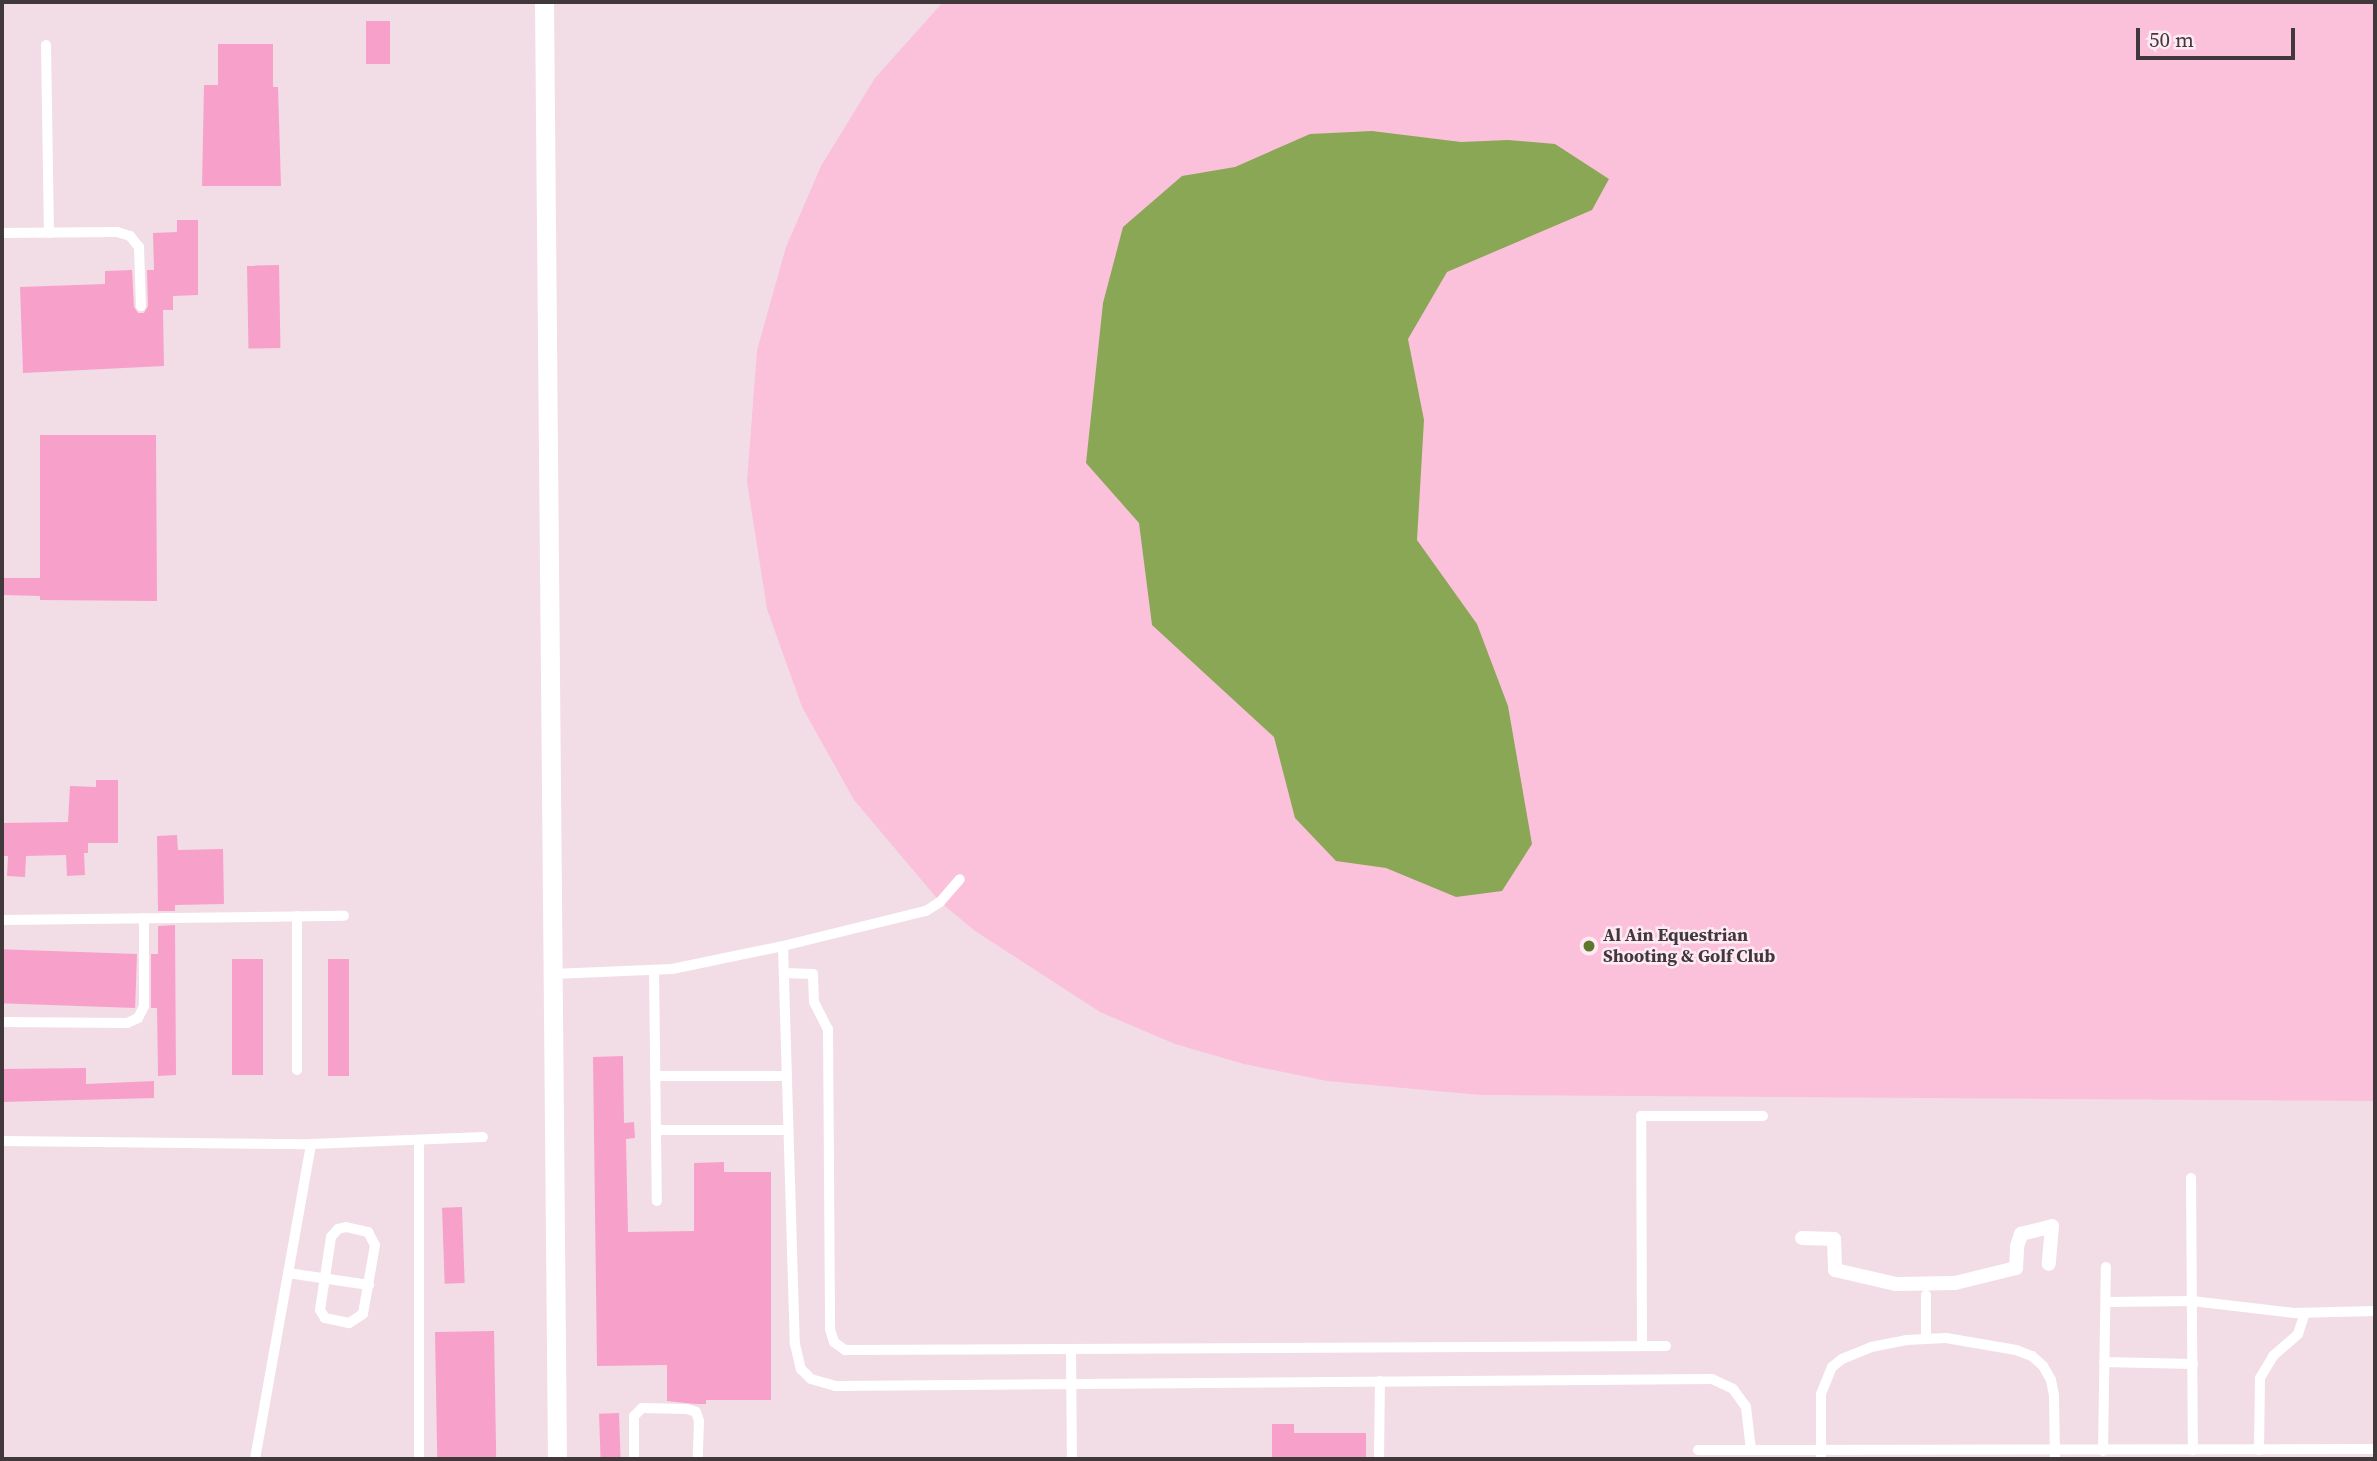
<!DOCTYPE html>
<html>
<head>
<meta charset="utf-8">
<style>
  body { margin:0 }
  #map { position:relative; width:2377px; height:1461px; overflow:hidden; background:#f2dde6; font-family:"Source Serif 4",serif }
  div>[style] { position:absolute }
  .green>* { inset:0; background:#fbc1db }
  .water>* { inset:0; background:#8aa756 }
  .building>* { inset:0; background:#f7a1ca; transform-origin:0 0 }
  .service>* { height:10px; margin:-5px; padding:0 5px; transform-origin:5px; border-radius:5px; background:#fff }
  .pedestrian>* { height:14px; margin:-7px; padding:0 7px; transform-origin:7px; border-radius:7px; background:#fff }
  .minor>* { height:19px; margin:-9.5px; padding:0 9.5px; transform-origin:9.5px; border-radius:9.5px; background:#fff }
  .dots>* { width:19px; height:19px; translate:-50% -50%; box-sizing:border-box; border:4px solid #ffeaf3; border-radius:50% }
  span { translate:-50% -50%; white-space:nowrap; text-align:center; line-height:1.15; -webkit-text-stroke:5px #ffeaf3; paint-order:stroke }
  .poi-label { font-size:18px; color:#40383b; font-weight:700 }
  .left { translate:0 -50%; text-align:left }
  .frame { position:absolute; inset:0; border:4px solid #40383b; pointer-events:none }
  .scale { position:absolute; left:2136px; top:28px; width:159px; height:32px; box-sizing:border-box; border:4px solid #40383b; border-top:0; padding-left:9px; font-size:21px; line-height:24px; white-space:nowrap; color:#40383b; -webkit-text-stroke:5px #ffeaf3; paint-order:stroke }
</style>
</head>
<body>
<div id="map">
  <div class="green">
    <div style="clip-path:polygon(943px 2px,2375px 2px,2375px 1101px,1480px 1095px,1327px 1081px,1244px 1064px,1175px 1044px,1100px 1012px,975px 931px,940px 902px,854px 800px,802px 707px,767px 609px,747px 482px,757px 350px,786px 247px,821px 166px,875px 78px)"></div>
  </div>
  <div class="water">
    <div style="clip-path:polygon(1372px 131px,1461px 142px,1508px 140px,1555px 144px,1609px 179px,1592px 210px,1447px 272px,1408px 339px,1424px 420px,1417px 540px,1477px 624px,1508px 706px,1532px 844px,1502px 891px,1456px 897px,1386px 868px,1336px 861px,1295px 818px,1274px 737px,1152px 625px,1139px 523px,1086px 463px,1103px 303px,1123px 227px,1182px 176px,1235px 167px,1310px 134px)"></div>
  </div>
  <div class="building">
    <div style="left:366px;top:21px;width:24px;height:43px"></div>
    <div style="clip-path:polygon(218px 44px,273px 44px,273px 87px,278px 87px,281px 186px,202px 186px,204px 85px,218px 85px)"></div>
    <div style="clip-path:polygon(177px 220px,198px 220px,198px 295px,173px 296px,173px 310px,163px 310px,164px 366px,23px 373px,20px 287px,105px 284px,105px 271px,132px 270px,134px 307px,138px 313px,144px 313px,148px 306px,147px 270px,154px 270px,153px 233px,177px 232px)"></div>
    <div style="left:279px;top:265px;width:83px;height:32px;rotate:89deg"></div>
    <div style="clip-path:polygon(40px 435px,156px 435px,157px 601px,40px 600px,40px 596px,2px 595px,2px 578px,40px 578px)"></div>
    <div style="clip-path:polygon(96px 780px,118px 780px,118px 843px,88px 843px,88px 853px,84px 853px,85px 875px,67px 876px,66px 855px,26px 856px,25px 877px,7px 876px,8px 856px,2px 856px,2px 823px,68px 822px,70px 786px,96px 787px)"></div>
    <div style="clip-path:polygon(177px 835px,178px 850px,223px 849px,224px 904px,175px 905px,175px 911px,158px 911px,157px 836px)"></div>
    <div style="clip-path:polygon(175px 925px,176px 1075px,158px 1076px,157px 1008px,151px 1008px,151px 954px,158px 954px,158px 926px)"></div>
    <div style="left:137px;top:954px;width:54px;height:135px;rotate:92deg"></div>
    <div style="left:232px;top:959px;width:31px;height:116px"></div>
    <div style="left:328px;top:959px;width:21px;height:117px"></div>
    <div style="clip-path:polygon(623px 1056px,624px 1123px,634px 1122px,635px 1138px,626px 1139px,628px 1232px,694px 1231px,694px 1163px,724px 1162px,724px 1172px,771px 1172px,771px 1400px,706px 1400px,706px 1404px,695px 1404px,667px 1401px,667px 1365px,597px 1366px,593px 1057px)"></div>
    <div style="clip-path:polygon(86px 1068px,86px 1084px,154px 1081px,154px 1098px,2px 1102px,2px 1069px)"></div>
    <div style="left:462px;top:1207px;width:76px;height:20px;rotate:88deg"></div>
    <div style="left:494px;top:1331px;width:128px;height:59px;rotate:89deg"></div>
    <div style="left:619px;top:1413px;width:46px;height:20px;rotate:88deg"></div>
    <div style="clip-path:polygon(1272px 1424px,1294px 1424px,1294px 1433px,1366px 1433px,1366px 1459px,1272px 1459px)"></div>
  </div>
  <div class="service">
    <div style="left:46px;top:45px;width:188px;rotate:89.1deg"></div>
    <div style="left:2px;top:233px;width:115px;rotate:-0.5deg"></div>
    <div style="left:117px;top:232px;width:14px;rotate:17deg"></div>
    <div style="left:130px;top:236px;width:14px;rotate:51deg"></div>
    <div style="left:139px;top:247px;width:59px;rotate:88.1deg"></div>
    <div style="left:297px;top:916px;width:154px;rotate:90deg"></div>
    <div style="left:2px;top:920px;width:342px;rotate:-0.7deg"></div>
    <div style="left:783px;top:946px;width:398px;rotate:88.3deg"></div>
    <div style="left:795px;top:1344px;width:26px;rotate:77deg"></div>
    <div style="left:801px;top:1369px;width:14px;rotate:45deg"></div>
    <div style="left:811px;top:1379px;width:25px;rotate:16deg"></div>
    <div style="left:835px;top:1386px;width:877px;rotate:-0.46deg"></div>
    <div style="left:1712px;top:1379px;width:23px;rotate:25deg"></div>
    <div style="left:1733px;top:1389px;width:22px;rotate:54deg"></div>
    <div style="left:1746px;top:1407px;width:43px;rotate:83.4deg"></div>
    <div style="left:654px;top:970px;width:231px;rotate:89.3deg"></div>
    <div style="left:784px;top:973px;width:29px;rotate:2deg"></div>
    <div style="left:813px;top:974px;width:28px;rotate:88deg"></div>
    <div style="left:814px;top:1002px;width:30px;rotate:63deg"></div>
    <div style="left:828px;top:1029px;width:300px;rotate:89.6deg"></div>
    <div style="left:830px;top:1329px;width:14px;rotate:73deg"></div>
    <div style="left:834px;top:1342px;width:14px;rotate:36deg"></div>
    <div style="left:845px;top:1350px;width:821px;rotate:-0.28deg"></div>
    <div style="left:553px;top:974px;width:119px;rotate:-2.4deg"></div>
    <div style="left:672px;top:969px;width:113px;rotate:-11.7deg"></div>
    <div style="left:783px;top:946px;width:147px;rotate:-13.8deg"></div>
    <div style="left:926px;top:911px;width:17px;rotate:-33deg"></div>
    <div style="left:940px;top:902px;width:30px;rotate:-49deg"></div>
    <div style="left:2px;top:1022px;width:125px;rotate:0.5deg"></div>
    <div style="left:127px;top:1023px;width:12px;rotate:-24deg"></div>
    <div style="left:138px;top:1018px;width:13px;rotate:-63deg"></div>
    <div style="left:144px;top:1006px;width:88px;rotate:-90deg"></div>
    <div style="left:655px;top:1076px;width:132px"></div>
    <div style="left:656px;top:1130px;width:132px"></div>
    <div style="left:2px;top:1141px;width:309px;rotate:0.6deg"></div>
    <div style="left:311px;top:1144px;width:172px;rotate:-2.3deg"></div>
    <div style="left:2191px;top:1178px;width:272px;rotate:89.6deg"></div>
    <div style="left:346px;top:1227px;width:23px;rotate:13deg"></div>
    <div style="left:368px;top:1232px;width:15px;rotate:62deg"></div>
    <div style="left:375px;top:1245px;width:70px;rotate:99.9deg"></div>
    <div style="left:363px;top:1314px;width:17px;rotate:147deg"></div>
    <div style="left:349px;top:1323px;width:25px;rotate:-168deg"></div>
    <div style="left:325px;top:1318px;width:9px;rotate:-122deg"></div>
    <div style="left:320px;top:1310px;width:74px;rotate:-81.4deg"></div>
    <div style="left:331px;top:1237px;width:11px;rotate:-49deg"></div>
    <div style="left:338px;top:1229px;width:8px;rotate:-14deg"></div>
    <div style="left:288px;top:1273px;width:82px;rotate:8.4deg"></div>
    <div style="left:1926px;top:1295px;width:43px;rotate:90deg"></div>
    <div style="left:2106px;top:1302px;width:86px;rotate:-0.7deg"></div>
    <div style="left:2192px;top:1301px;width:103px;rotate:6.7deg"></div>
    <div style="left:2294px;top:1313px;width:81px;rotate:-1.4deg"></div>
    <div style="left:1642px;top:1346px;width:230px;rotate:-90.2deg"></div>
    <div style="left:1641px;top:1116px;width:122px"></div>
    <div style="left:1071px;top:1350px;width:109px;rotate:89.5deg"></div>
    <div style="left:2104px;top:1362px;width:89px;rotate:1.3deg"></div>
    <div style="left:1698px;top:1450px;width:677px;rotate:-0.08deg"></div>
    <div style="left:2259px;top:1450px;width:72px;rotate:-89.2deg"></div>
    <div style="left:2260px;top:1378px;width:26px;rotate:-59deg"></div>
    <div style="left:2273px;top:1356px;width:33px;rotate:-41deg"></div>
    <div style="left:2298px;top:1334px;width:22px;rotate:-72deg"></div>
    <div style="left:2103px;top:1451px;width:184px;rotate:-89.1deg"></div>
    <div style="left:255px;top:1459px;width:320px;rotate:-79.9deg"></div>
    <div style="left:419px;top:1459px;width:318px;rotate:-90deg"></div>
    <div style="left:634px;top:1459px;width:43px;rotate:-90deg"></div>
    <div style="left:634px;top:1416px;width:11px;rotate:-45deg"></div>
    <div style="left:642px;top:1408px;width:45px;rotate:1.3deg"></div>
    <div style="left:687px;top:1409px;width:9px;rotate:18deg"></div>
    <div style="left:696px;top:1412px;width:9px;rotate:72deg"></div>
    <div style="left:699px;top:1421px;width:38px;rotate:92deg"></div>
    <div style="left:1379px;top:1459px;width:78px;rotate:-89.3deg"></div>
    <div style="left:1821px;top:1459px;width:65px;rotate:-90deg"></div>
    <div style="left:1821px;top:1394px;width:29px;rotate:-68deg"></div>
    <div style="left:1832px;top:1367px;width:13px;rotate:-39deg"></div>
    <div style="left:1842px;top:1359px;width:31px;rotate:-22deg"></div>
    <div style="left:1871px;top:1347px;width:36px;rotate:-11deg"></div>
    <div style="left:1906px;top:1340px;width:40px;rotate:-2.9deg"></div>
    <div style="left:1946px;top:1338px;width:71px;rotate:9.7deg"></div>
    <div style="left:2016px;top:1350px;width:17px;rotate:21deg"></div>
    <div style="left:2032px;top:1356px;width:15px;rotate:42deg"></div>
    <div style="left:2043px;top:1366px;width:16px;rotate:60deg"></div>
    <div style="left:2051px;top:1380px;width:16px;rotate:79deg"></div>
    <div style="left:2054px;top:1396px;width:63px;rotate:89.1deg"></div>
  </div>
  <div class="pedestrian">
    <div style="left:1802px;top:1238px;width:32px;rotate:2deg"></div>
    <div style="left:1834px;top:1239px;width:31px;rotate:88deg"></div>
    <div style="left:1835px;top:1270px;width:63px;rotate:12.9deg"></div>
    <div style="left:1896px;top:1284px;width:59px;rotate:-1deg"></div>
    <div style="left:1955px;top:1283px;width:63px;rotate:-13.8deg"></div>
    <div style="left:2016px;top:1268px;width:21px;rotate:-87deg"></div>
    <div style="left:2017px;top:1247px;width:14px;rotate:-73deg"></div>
    <div style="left:2021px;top:1234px;width:32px;rotate:-14deg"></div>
    <div style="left:2052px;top:1226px;width:38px;rotate:95deg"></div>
  </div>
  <div class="minor">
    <div style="left:544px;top:2px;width:1457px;rotate:89.49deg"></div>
  </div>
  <div class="dots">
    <div style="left:1589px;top:946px;background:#5e782b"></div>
  </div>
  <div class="poi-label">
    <span class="left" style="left:1603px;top:946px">Al Ain Equestrian<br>Shooting &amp; Golf Club</span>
  </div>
  <div class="frame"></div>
  <div class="scale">50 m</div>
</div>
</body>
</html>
